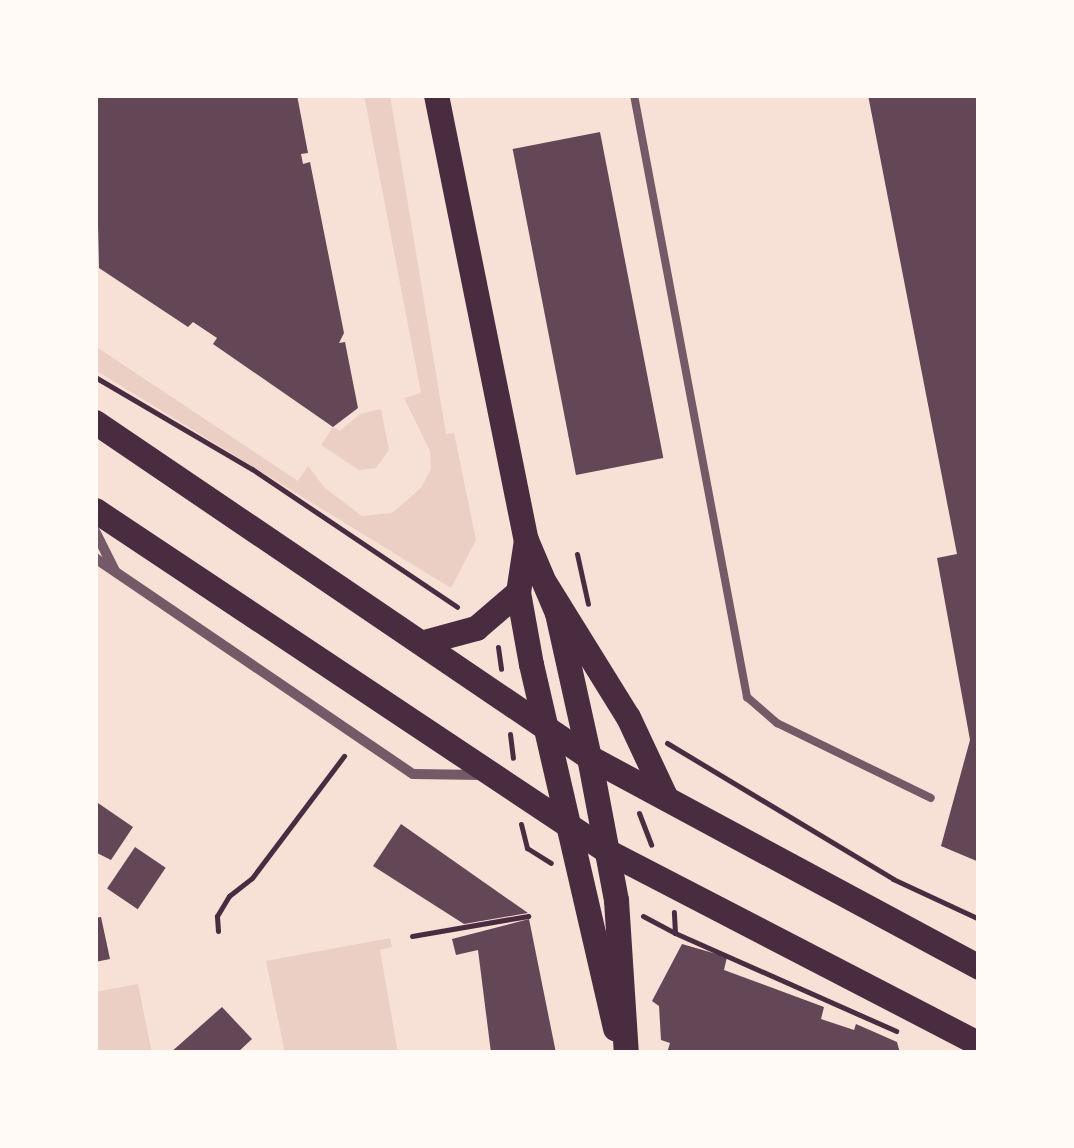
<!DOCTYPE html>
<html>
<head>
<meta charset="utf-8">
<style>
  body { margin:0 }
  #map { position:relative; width:1074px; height:1148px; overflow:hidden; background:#f7e1d7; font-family:Bitter,serif }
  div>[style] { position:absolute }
  .green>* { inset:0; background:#ebcfc5 }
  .building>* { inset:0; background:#644757; transform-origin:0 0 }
  .path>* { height:5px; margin:-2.5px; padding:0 2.5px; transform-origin:2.5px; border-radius:2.5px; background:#4a2c40 }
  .service>* { height:8px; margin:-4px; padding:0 4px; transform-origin:4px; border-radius:4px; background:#755966 }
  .minor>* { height:10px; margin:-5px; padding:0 5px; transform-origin:5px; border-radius:5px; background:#755966 }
  .primary>* { height:25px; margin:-12.5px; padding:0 12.5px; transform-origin:12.5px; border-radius:12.5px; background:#4a2c40 }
  .trunk>* { height:25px; margin:-12.5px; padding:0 12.5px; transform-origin:12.5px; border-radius:12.5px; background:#4a2c40 }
  span { translate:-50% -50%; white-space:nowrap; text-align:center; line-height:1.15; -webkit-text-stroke:8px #fffaf5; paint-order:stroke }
  .frame { position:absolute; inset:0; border:98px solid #fffaf5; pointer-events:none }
</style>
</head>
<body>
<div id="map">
  <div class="green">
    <div style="clip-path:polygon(364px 95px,390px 95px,446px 434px,454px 433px,476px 540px,451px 588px,95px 370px,95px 346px,298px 481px,308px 466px,325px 488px,362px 516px,392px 513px,421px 488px,431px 469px,430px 451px,404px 398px,421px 393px)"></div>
    <div style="clip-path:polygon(381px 409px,389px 450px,376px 468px,359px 470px,321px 445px,333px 427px,340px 431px,360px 414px)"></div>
    <div style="clip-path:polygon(390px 938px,392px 947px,380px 950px,398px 1053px,285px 1053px,266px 961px)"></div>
    <div style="clip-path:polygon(138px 984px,152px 1053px,95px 1053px,95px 992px)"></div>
  </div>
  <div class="building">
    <div style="clip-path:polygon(95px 95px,297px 95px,308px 153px,301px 154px,303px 164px,310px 162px,344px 333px,339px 343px,345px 342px,358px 408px,333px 427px,213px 344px,217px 338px,193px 322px,188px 327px,99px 268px)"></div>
    <div style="clip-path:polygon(868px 95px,979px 95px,979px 862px,941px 846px,970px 740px,937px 558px,957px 554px)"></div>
    <div style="left:600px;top:132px;width:332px;height:89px;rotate:79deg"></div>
    <div style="clip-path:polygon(95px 801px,133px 827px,111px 860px,95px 852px)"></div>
    <div style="clip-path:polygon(401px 824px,528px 913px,464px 924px,373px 866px)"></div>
    <div style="left:135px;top:847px;width:37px;height:50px;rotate:34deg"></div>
    <div style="clip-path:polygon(101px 917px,110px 959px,95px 962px,95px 918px)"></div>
    <div style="clip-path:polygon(529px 919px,556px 1053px,491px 1053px,478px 950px,456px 955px,452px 939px)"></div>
    <div style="clip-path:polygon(682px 944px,727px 957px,724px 970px,824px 1007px,821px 1019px,854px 1030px,856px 1024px,897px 1042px,900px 1053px,667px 1053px,670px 1043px,661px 1040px,659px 1006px,652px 1001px)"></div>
    <div style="clip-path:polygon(222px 1007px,252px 1039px,237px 1053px,170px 1053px)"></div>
  </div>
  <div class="path">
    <div style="left:95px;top:377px;width:182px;rotate:30.4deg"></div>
    <div style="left:252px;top:469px;width:247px;rotate:33.9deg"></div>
    <div style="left:577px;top:554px;width:51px;rotate:77.6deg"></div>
    <div style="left:498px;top:647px;width:22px;rotate:82deg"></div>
    <div style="left:510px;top:734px;width:24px;rotate:83deg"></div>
    <div style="left:667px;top:743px;width:264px;rotate:31deg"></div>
    <div style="left:893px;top:879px;width:95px;rotate:24.9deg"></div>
    <div style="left:639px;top:813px;width:34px;rotate:69deg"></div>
    <div style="left:521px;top:824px;width:25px;rotate:76deg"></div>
    <div style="left:527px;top:848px;width:28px;rotate:32deg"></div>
    <div style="left:643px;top:916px;width:36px;rotate:28deg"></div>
    <div style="left:675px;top:933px;width:21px;rotate:-93deg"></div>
    <div style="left:218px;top:931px;width:15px;rotate:-94deg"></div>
    <div style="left:217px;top:916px;width:23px;rotate:-59deg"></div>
    <div style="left:229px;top:896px;width:29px;rotate:-38deg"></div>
    <div style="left:252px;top:878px;width:153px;rotate:-53deg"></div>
    <div style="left:675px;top:933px;width:242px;rotate:23.9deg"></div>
    <div style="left:412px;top:936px;width:118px;rotate:-9.8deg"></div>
  </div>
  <div class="service">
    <div style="left:634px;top:95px;width:613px;rotate:79.37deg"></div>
    <div style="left:747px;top:697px;width:40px;rotate:41deg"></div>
    <div style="left:777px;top:723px;width:171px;rotate:26deg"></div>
  </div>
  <div class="minor">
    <div style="left:95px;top:531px;width:45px;rotate:63.4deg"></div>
    <div style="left:95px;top:558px;width:384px;rotate:34.2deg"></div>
    <div style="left:413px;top:774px;width:70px;rotate:0.8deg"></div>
  </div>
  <div class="primary">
    <div style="left:436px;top:95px;width:454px;rotate:78.6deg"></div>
    <div style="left:526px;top:540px;width:79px;rotate:67deg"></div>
    <div style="left:557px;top:613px;width:148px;rotate:77.5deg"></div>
    <div style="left:589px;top:757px;width:146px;rotate:79.3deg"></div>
    <div style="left:616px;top:900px;width:153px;rotate:86.3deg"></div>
    <div style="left:526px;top:540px;width:53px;rotate:98.7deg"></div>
    <div style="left:518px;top:592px;width:73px;rotate:79.8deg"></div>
    <div style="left:531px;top:664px;width:374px;rotate:77deg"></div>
  </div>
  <div class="trunk">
    <div style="left:95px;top:422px;width:597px;rotate:34.14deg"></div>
    <div style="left:589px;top:757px;width:443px;rotate:28.3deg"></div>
    <div style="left:95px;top:510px;width:615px;rotate:33.66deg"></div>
    <div style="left:607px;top:851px;width:419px;rotate:27.4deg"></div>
    <div style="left:546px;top:585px;width:155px;rotate:58.2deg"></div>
    <div style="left:628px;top:717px;width:89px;rotate:64.9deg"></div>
    <div style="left:424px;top:642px;width:54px;rotate:-15.1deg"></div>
    <div style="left:476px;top:628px;width:55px;rotate:-40.6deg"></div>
  </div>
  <div class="frame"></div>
</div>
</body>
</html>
